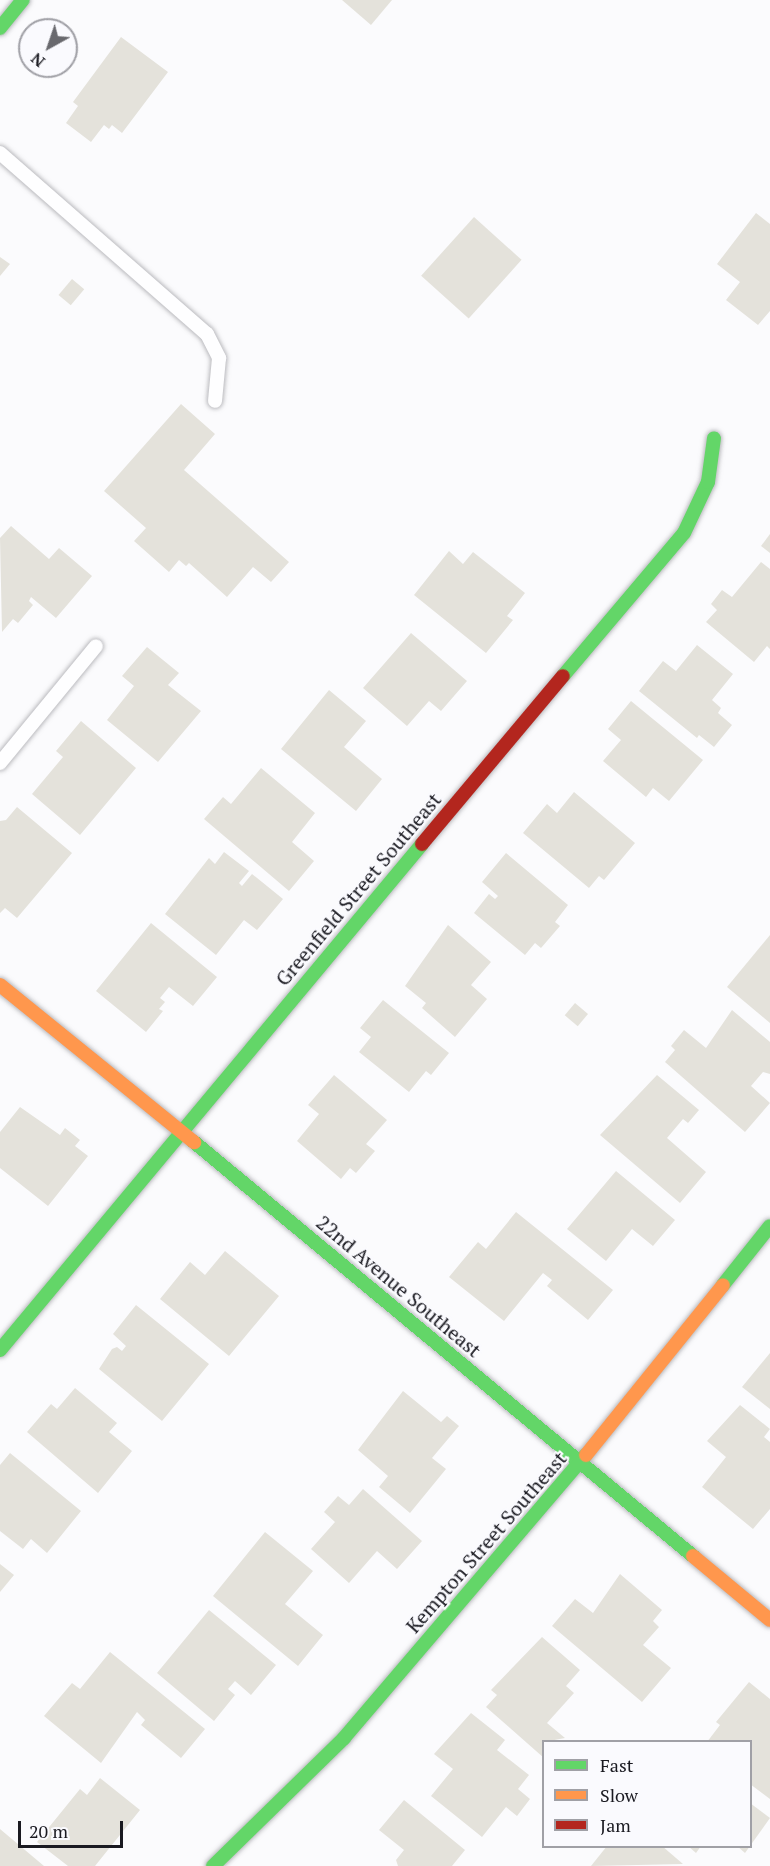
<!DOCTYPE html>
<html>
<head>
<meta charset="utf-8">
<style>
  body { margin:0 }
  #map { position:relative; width:770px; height:1866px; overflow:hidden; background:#fbfbfd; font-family:"PT Serif",serif }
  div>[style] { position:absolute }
  .building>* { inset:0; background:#e4e2db; transform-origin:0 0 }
  .roads { filter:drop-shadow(0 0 2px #bbbbbf) drop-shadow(0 0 2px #bbbbbf) }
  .lane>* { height:14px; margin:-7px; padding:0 7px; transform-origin:7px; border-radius:7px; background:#fefeff }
  .fast>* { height:14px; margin:-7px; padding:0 7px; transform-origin:7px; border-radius:7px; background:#63d668 }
  .slow>* { height:14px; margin:-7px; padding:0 7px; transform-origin:7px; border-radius:7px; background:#ff974d }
  .jam>* { height:14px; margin:-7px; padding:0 7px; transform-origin:7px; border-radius:7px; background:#b3261e }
  span { translate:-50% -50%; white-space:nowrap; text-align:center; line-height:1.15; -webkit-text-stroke:4.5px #fafafe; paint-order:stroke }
  .street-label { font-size:20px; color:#1a1a21 }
  .legend { position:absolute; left:542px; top:1740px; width:210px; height:108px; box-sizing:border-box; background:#fafafe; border:2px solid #a0a0a6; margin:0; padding:8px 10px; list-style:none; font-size:18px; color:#1a1a21 }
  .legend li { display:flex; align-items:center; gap:12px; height:30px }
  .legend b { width:30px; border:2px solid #a0a0a6 }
  .north { position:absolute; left:18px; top:18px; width:60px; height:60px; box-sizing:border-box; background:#fafafe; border:2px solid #a0a0a6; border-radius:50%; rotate:220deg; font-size:16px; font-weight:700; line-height:24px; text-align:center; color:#1a1a21 }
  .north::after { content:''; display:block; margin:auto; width:21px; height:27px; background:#69696e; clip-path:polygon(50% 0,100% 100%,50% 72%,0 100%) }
  .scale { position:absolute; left:18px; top:1821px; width:105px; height:27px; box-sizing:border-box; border:3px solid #1a1a21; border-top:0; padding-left:8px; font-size:18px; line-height:21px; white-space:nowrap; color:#1a1a21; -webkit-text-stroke:4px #fafafe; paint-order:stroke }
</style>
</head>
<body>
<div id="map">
  <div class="building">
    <div style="clip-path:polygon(342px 0,392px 0,371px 25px)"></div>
    <div style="clip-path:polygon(121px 37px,168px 72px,122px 133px,112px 125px,109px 129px,104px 125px,91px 142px,66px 123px,78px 106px,73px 102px)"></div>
    <div style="clip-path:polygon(756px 213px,770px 224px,770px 311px,758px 325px,726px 300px,740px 282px,717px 264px)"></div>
    <div style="left:474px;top:217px;width:64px;height:79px;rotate:42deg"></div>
    <div style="clip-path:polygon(0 257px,10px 264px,0 276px)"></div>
    <div style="left:72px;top:279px;width:16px;height:21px;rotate:40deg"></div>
    <div style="clip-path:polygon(181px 404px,215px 434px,184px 470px,289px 562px,271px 582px,253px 567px,227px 597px,189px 563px,186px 566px,179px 560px,169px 572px,134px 541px,146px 528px,104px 491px)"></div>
    <div style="clip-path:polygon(11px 526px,49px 559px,59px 548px,92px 576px,56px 618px,31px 597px,29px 601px,33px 605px,18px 623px,13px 619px,2px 632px,0 538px)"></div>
    <div style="clip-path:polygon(770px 534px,770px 553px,761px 546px)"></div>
    <div style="clip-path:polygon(449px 551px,463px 564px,473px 552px,525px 593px,507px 616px,513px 620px,486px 653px,414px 595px)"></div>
    <div style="clip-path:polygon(761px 562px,770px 569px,770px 649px,767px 646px,754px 662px,706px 622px,717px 610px,711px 604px,722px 590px,732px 597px)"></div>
    <div style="clip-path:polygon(411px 633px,467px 681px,441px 711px,429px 701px,407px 726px,363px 688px)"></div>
    <div style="clip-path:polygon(697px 645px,733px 674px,712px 700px,721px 708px,718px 713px,732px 725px,714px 747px,699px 735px,697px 738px,639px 691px,663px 661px,676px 671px)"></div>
    <div style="clip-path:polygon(147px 647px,179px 673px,168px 685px,201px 711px,158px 762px,107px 720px,134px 686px,122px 676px)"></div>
    <div style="clip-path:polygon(329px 690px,366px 721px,344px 747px,382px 779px,356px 811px,281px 749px)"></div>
    <div style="clip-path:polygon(631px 701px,703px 760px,669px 801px,653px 788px,646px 797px,603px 761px,621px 740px,608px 729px)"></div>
    <div style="clip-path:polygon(81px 721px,136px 768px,80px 835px,32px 794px,63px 757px,56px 751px)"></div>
    <div style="clip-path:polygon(261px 768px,315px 813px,292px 842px,314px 861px,289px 891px,204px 819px,223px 797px,231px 804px)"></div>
    <div style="clip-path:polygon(574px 792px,635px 843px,604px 880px,599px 876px,589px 888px,523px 833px,547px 804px,557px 813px)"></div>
    <div style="clip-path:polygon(17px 807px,72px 853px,17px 918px,5px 908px,0 913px,0 821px,6px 820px)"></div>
    <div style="clip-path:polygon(224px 852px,249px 871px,239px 883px,242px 886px,252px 874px,283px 899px,257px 930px,244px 920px,216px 955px,165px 914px,209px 858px,215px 864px)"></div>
    <div style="clip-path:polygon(506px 853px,568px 905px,555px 922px,560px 926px,541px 948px,535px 943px,525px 955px,474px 913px,489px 894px,495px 899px,498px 896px,482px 882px)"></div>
    <div style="clip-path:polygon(151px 923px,217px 977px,193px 1006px,169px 987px,160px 998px,165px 1002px,159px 1009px,163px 1011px,146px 1032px,96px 991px)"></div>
    <div style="clip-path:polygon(448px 925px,491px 962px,471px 985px,487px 999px,455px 1037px,422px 1008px,426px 1003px,405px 986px)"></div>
    <div style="clip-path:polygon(770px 935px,770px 1023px,727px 987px)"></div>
    <div style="clip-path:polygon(383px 1000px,449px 1053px,431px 1075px,426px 1071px,409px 1092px,359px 1052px,371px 1037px,360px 1028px)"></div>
    <div style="left:575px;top:1003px;width:17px;height:16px;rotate:40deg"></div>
    <div style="clip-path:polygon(732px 1010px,770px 1042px,770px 1074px,763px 1072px,751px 1086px,770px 1103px,745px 1132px,665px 1062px,675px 1050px,671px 1046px,684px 1030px,706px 1048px)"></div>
    <div style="clip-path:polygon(334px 1075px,387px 1120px,366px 1144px,375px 1151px,356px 1173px,350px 1168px,341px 1179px,297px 1141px,319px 1114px,308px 1105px)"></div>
    <div style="clip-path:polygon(657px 1075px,699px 1110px,688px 1123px,683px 1119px,667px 1138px,706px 1172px,680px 1203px,600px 1135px)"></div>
    <div style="clip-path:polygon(20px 1107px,60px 1135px,65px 1128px,80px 1140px,75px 1146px,88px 1156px,48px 1206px,0 1168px,0 1132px)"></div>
    <div style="clip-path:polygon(616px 1171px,675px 1220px,653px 1246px,632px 1229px,606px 1261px,567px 1229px)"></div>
    <div style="clip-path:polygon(516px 1212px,613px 1290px,588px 1320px,547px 1286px,552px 1280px,543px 1273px,504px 1321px,449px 1277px,478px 1242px,486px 1249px)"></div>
    <div style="clip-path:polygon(225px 1251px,279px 1296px,229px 1356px,160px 1299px,190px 1262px,205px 1275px)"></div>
    <div style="clip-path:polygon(136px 1305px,209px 1364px,162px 1421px,99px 1369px,112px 1349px,117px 1347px,122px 1351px,126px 1346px,113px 1334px)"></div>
    <div style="clip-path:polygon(770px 1353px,770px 1409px,742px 1387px)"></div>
    <div style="clip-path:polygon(75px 1388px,117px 1423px,109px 1432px,132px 1451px,98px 1493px,27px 1432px,51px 1404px,57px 1409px)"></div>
    <div style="clip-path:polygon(403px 1391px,441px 1422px,447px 1416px,459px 1426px,432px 1458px,446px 1469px,410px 1513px,379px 1487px,388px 1476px,358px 1450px)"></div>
    <div style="clip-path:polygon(740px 1405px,770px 1429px,764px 1437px,770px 1442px,770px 1509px,753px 1529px,702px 1487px,726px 1457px,707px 1441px)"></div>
    <div style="clip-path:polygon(10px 1453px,81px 1511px,47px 1553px,31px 1539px,23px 1549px,0 1531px,0 1465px)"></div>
    <div style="clip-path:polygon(363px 1489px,422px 1541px,397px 1569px,377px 1551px,349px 1583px,311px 1549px,335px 1522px,324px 1512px,338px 1496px,349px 1505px)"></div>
    <div style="clip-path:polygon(265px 1532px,313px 1571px,285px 1604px,323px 1635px,298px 1666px,213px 1596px)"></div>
    <div style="clip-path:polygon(0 1564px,14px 1575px,0 1592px)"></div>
    <div style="clip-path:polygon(620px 1574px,662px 1610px,653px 1621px,659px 1627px,643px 1645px,671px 1668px,642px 1702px,552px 1626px,575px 1599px,593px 1613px)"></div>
    <div style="clip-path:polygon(209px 1610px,276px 1665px,251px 1695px,235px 1681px,228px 1689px,235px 1695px,214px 1721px,157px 1673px)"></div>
    <div style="clip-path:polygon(542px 1637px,580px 1670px,566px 1686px,574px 1693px,547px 1723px,565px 1738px,544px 1742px,544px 1758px,486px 1707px,497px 1695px,491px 1690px)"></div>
    <div style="clip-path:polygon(110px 1652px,205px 1729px,181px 1758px,141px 1725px,145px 1720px,137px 1712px,101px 1763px,44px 1716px,72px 1683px,80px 1689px)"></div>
    <div style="clip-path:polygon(749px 1682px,770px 1699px,770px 1799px,750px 1784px,750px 1742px,707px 1742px,720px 1725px,716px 1722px)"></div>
    <div style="clip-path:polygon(471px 1713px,505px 1740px,497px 1750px,529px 1775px,518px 1789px,530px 1799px,517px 1816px,506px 1807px,482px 1837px,431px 1796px,453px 1769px,434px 1754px)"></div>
    <div style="clip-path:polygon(100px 1778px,140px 1810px,95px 1866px,68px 1866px,37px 1842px,80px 1789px,87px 1795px)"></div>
    <div style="clip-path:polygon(404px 1800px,465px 1850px,452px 1866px,398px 1866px,396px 1860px,404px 1850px,379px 1830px)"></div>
    <div style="clip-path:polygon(750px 1803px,770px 1818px,750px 1846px)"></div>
    <div style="clip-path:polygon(0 1829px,44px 1866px,0 1866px)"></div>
    <div style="clip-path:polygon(607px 1846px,662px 1846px,683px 1864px,591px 1866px)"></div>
    <div style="clip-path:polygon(688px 1846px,701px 1846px,696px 1853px)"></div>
    <div style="clip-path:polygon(737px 1846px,750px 1846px,745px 1853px)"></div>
  </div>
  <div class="roads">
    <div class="lane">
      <div style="left:0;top:153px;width:275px;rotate:41.2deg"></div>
      <div style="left:207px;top:334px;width:27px;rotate:63deg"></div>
      <div style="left:219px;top:358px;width:43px;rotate:95.3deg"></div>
      <div style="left:0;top:763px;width:151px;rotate:-50.6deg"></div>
    </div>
    <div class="fast">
      <div style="left:0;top:28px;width:36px;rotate:-51deg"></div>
      <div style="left:563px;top:676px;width:187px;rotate:-49.8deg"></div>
      <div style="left:684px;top:533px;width:56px;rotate:-64.8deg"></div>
      <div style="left:708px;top:482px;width:44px;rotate:-82.2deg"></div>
      <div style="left:194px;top:1142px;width:648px;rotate:39.68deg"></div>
      <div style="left:723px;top:1285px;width:75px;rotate:-51.5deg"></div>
      <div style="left:0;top:1350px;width:659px;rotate:-50.17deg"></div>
      <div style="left:213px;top:1866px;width:183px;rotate:-44.3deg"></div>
      <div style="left:344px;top:1738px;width:372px;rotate:-49.5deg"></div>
    </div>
    <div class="slow">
      <div style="left:0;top:985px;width:250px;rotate:39deg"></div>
      <div style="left:586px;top:1455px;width:218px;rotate:-51.1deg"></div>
      <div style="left:693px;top:1556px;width:100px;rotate:39.7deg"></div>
    </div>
    <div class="jam">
      <div style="left:422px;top:844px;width:219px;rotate:-50deg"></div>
    </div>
  </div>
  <div class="street-label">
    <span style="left:358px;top:889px;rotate:-50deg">Greenfield Street Southeast</span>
    <span style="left:399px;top:1286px;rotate:40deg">22nd Avenue Southeast</span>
    <span style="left:486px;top:1542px;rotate:-49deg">Kempton Street Southeast</span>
  </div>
  <ul class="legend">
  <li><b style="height:8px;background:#63d668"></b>Fast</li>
  <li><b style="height:8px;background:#ff974d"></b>Slow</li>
  <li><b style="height:8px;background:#b3261e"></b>Jam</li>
  </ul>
  <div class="north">N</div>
  <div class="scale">20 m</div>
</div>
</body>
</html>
